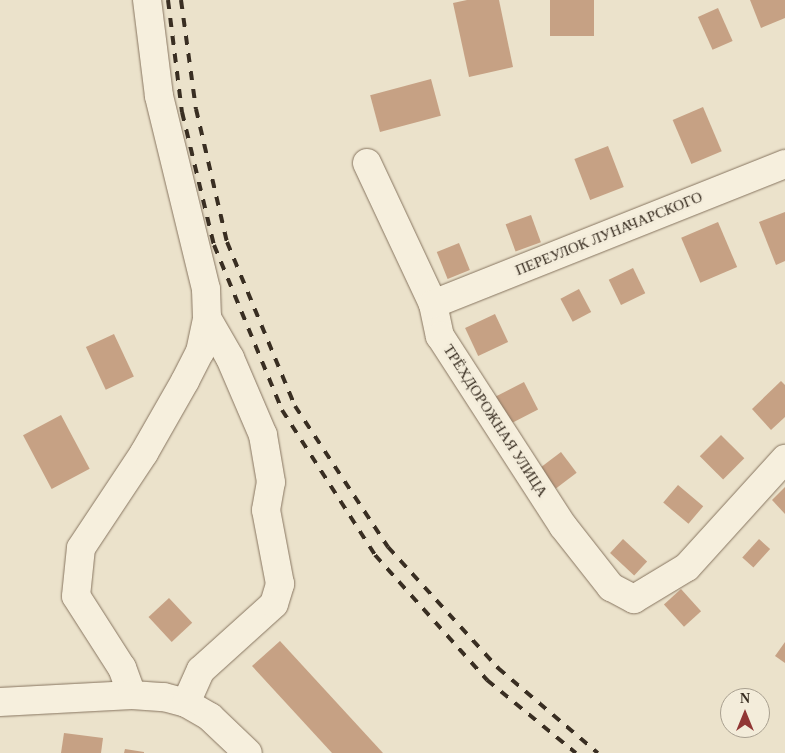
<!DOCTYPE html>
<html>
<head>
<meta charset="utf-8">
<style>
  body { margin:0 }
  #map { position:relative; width:785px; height:753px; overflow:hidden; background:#ebe2cb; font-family:"Times New Roman",serif }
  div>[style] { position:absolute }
  .building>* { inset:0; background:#c6a184; transform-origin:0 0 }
  .roads { filter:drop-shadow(0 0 1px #877560) drop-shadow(0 0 1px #877560) }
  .minor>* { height:28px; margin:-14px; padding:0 14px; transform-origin:14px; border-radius:14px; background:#f6efdd }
  .rail>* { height:4px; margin-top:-2px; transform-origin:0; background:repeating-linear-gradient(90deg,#392e22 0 9px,transparent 0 18px) }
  span { translate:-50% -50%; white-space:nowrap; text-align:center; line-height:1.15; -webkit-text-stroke:5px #f3ecda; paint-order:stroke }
  .street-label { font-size:15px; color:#392e22 }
  .north { position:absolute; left:720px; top:688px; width:50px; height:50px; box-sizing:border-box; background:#f3ecda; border:1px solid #a9a090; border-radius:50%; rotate:0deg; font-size:14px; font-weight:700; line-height:20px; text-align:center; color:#392e22 }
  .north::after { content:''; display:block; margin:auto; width:18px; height:22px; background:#913735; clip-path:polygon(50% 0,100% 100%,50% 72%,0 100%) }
</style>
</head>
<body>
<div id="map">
  <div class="building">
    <div style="clip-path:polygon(467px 0,499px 0,513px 67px,469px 77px,453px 3px)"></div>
    <div style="left:550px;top:0;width:44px;height:36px"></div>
    <div style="clip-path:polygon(750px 0,785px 0,785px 18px,761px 28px)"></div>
    <div style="left:718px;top:8px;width:36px;height:22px;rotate:66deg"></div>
    <div style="left:431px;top:79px;width:38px;height:63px;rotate:75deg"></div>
    <div style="left:703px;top:107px;width:48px;height:33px;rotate:67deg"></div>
    <div style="left:608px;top:146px;width:44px;height:36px;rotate:69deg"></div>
    <div style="clip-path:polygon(785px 212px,785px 261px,776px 265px,759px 222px)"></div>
    <div style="left:531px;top:215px;width:29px;height:27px;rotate:70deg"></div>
    <div style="left:718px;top:222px;width:49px;height:40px;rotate:67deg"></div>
    <div style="left:459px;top:243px;width:29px;height:24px;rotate:68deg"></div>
    <div style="left:633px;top:268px;width:28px;height:27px;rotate:64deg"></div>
    <div style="left:579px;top:289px;width:26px;height:21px;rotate:62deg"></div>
    <div style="left:495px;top:314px;width:31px;height:33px;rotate:65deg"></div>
    <div style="left:114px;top:334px;width:47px;height:31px;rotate:65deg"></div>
    <div style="clip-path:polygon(781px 381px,785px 385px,785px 417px,771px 430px,752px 409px)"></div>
    <div style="left:524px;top:382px;width:31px;height:35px;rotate:63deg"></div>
    <div style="left:61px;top:415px;width:61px;height:43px;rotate:62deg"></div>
    <div style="left:721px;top:435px;width:33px;height:30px;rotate:45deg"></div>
    <div style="left:561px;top:452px;width:26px;height:26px;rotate:53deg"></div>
    <div style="left:678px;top:485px;width:33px;height:23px;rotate:40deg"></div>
    <div style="clip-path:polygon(785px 487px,785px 514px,772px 500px)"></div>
    <div style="left:623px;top:539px;width:33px;height:19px;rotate:43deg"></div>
    <div style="left:759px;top:539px;width:15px;height:25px;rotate:42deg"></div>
    <div style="left:681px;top:589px;width:30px;height:23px;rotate:48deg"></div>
    <div style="left:169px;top:598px;width:34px;height:28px;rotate:47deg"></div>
    <div style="clip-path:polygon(280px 641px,383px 753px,332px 753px,252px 666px)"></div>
    <div style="clip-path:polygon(785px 642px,785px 663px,775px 656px)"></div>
    <div style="clip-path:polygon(64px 733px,103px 738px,101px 753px,61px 753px)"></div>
    <div style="clip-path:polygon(125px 749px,144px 752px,144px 753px,124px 753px)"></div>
  </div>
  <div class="roads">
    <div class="minor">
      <div style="left:367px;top:163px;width:156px;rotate:64.9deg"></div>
      <div style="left:433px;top:304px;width:33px;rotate:78deg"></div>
      <div style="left:440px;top:336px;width:226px;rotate:57.1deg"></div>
      <div style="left:563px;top:526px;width:78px;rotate:51.8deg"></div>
      <div style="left:611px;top:587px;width:26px;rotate:28deg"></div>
      <div style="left:634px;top:599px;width:62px;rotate:-31.1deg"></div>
      <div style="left:687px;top:567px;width:146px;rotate:-47.8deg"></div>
      <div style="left:433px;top:304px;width:379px;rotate:-21.7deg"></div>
      <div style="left:132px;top:695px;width:29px;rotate:-110deg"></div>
      <div style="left:122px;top:668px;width:85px;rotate:-122.6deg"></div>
      <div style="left:76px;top:596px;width:48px;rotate:-84.1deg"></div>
      <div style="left:81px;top:548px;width:114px;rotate:-56.4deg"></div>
      <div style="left:144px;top:453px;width:83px;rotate:-60.3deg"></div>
      <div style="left:185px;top:381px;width:33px;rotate:-63deg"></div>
      <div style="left:200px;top:352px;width:35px;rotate:-78deg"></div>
      <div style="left:207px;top:318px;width:29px;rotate:-92deg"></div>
      <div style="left:206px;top:289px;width:199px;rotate:-103.7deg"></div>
      <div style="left:159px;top:96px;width:97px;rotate:-97.1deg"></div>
      <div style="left:0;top:702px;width:132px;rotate:-3deg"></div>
      <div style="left:132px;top:695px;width:32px;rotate:4deg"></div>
      <div style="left:164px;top:697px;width:23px;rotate:15deg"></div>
      <div style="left:186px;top:703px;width:28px;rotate:30deg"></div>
      <div style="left:210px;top:717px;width:52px;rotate:43.5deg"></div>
      <div style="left:186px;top:703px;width:36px;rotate:-66deg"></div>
      <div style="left:201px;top:670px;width:98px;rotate:-42.1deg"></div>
      <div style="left:274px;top:604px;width:21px;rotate:-73deg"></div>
      <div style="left:280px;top:584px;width:75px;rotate:-100.7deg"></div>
      <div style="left:266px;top:510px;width:28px;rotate:-80deg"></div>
      <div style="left:271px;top:482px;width:48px;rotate:-99.7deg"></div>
      <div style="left:263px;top:435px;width:84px;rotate:-113.2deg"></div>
      <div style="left:230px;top:358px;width:46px;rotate:-119.9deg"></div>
    </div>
  </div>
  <div class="rail">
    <div style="left:168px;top:0;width:113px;rotate:82.9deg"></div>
    <div style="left:182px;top:112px;width:137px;rotate:76.5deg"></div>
    <div style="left:214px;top:245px;width:178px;rotate:67.6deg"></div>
    <div style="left:282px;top:410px;width:172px;rotate:57.3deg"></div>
    <div style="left:375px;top:555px;width:168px;rotate:48.1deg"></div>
    <div style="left:487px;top:680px;width:115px;rotate:39.4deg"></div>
    <div style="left:181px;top:0;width:110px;rotate:82.2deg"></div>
    <div style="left:196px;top:109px;width:137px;rotate:76.9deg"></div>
    <div style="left:227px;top:242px;width:178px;rotate:67.5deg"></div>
    <div style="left:295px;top:406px;width:169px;rotate:56.6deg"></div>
    <div style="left:388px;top:547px;width:164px;rotate:47.7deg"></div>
    <div style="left:498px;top:668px;width:131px;rotate:40.4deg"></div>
  </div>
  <div class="street-label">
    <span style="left:609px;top:234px;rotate:-22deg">ПЕРЕУЛОК ЛУНАЧАРСКОГО</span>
    <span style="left:495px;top:421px;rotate:57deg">ТРЁХДОРОЖНАЯ УЛИЦА</span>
  </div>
  <div class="north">N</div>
</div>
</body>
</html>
